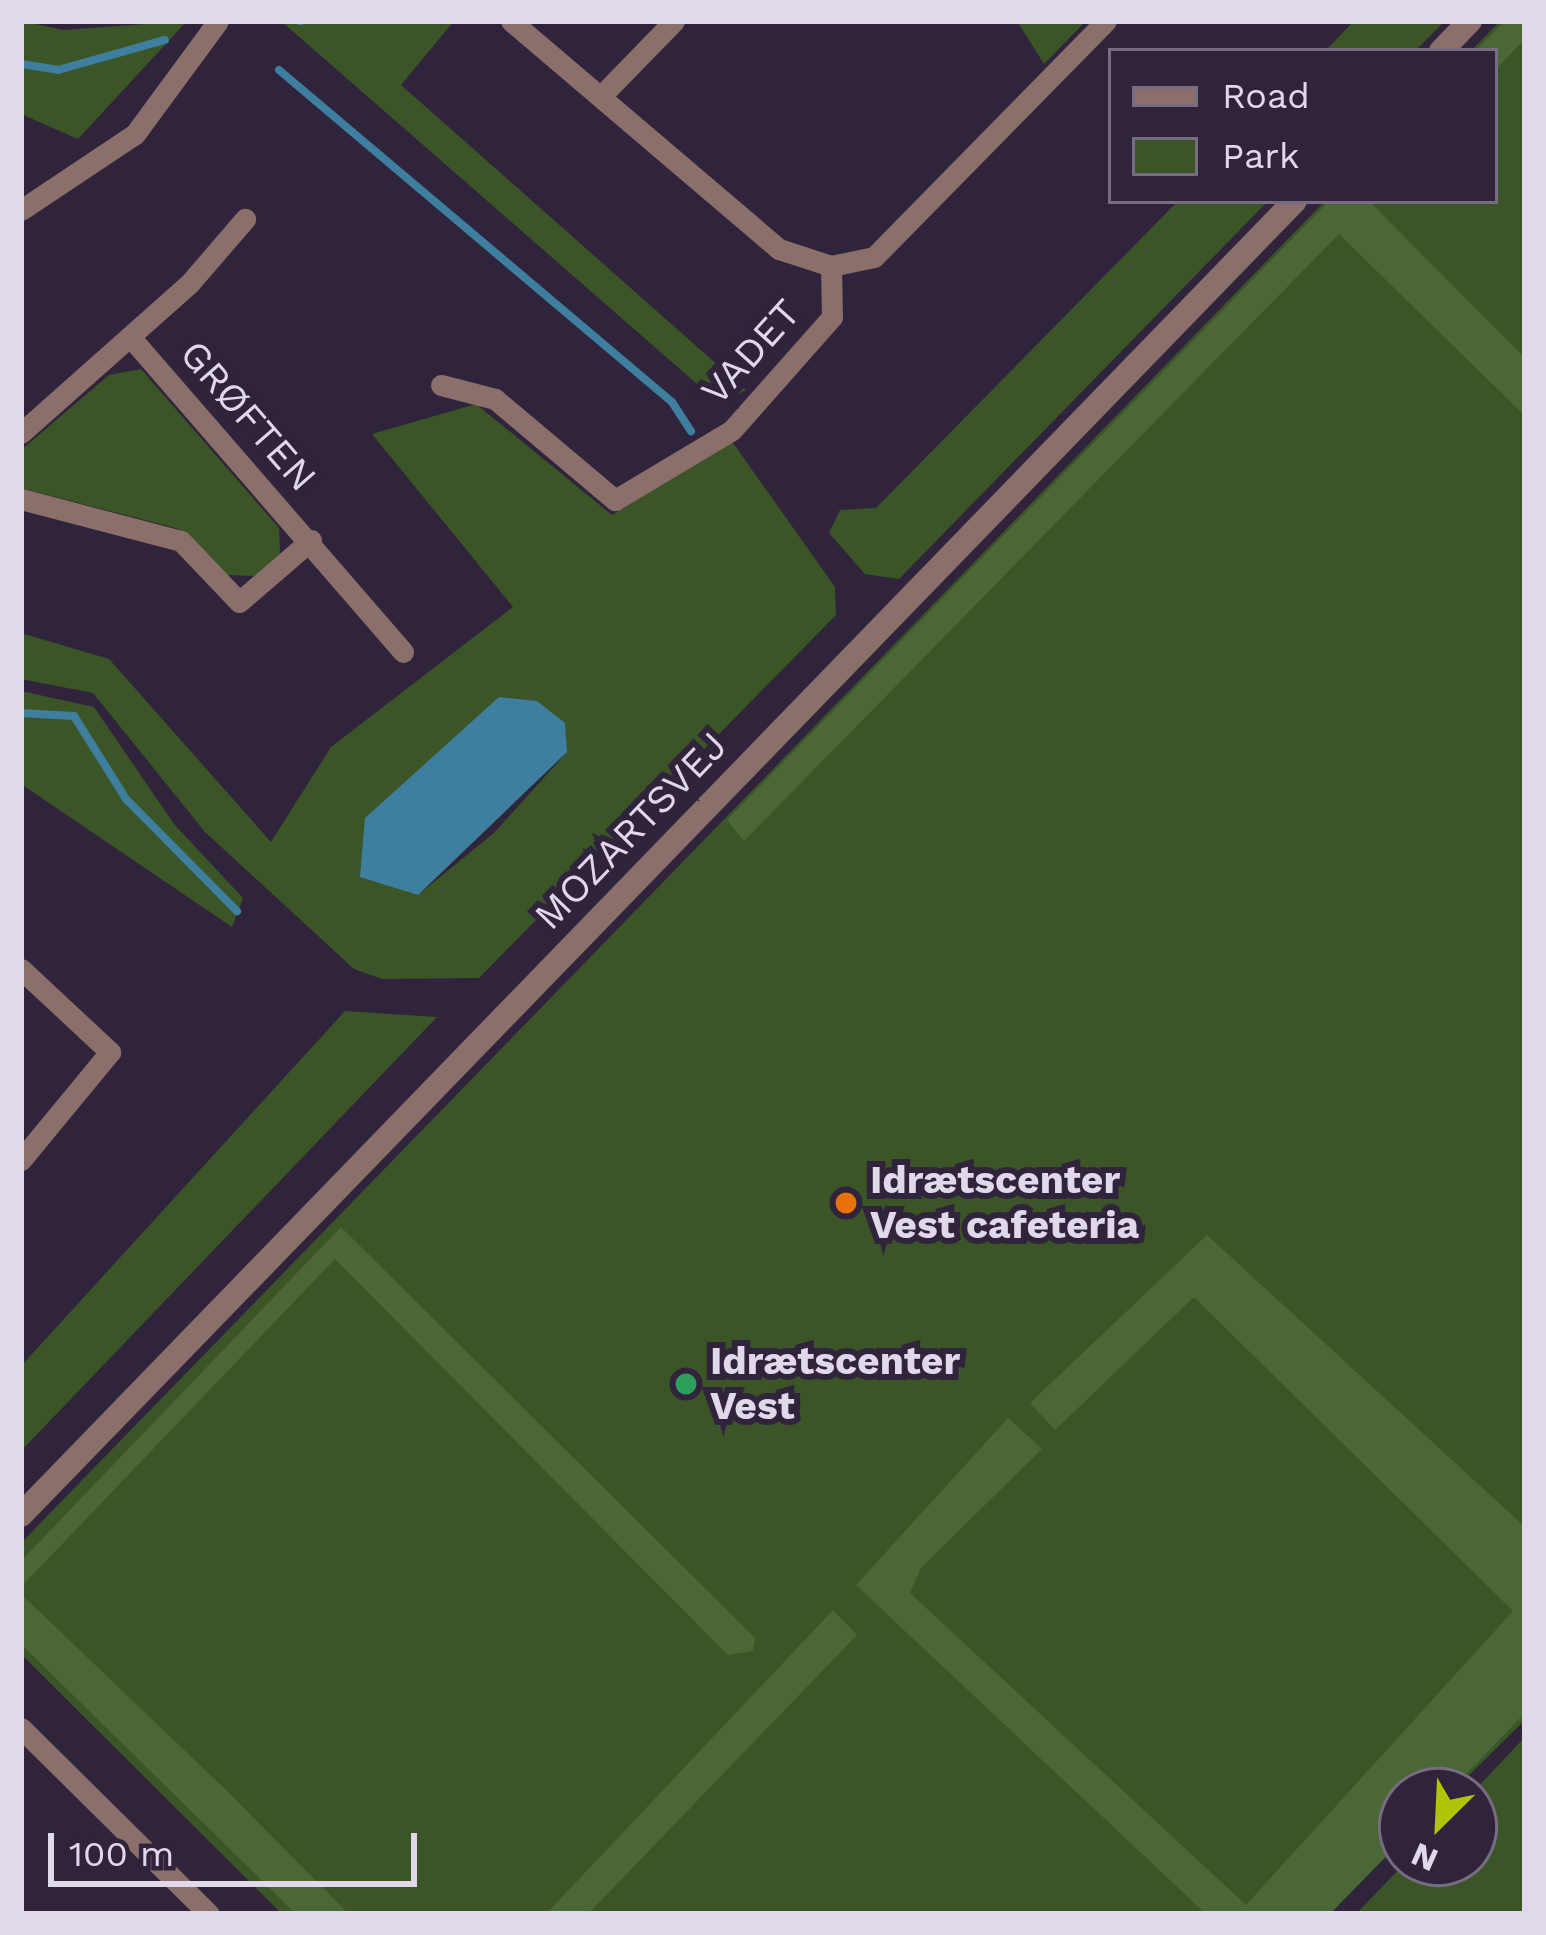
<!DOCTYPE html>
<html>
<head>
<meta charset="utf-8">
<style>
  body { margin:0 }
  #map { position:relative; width:1546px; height:1935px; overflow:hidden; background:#30243d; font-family:"Work Sans",sans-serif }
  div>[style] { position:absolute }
  .green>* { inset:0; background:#3b5527 }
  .forest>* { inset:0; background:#4b6735 }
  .water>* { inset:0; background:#3e7e9f }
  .stream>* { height:8px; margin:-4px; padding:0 4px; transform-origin:4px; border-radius:4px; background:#3e7e9f }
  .minor>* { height:21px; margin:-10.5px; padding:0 10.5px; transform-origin:10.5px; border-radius:10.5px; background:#8b6f6b }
  .tertiary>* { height:24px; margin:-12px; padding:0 12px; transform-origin:12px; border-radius:12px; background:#8b6f6b }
  .dots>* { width:33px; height:33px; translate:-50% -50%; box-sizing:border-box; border:6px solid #30243d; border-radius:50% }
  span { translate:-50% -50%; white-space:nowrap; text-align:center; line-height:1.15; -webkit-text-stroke:12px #30243d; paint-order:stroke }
  .street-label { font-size:39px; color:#e1d9ea }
  .poi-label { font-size:39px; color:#e1d9ea; font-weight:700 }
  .left { translate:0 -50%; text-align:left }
  .frame { position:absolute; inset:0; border:24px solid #e1d9ea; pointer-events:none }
  .legend { position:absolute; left:1108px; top:48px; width:390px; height:156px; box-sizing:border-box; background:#30243d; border:3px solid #776c82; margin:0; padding:15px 21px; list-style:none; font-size:36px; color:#e1d9ea }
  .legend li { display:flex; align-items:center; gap:24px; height:60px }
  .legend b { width:60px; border:3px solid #776c82 }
  .north { position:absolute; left:1378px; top:1767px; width:120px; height:120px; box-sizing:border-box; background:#30243d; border:3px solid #776c82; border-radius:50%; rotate:204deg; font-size:33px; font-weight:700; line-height:48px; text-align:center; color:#e1d9ea }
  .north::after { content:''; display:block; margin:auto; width:42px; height:54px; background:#afc505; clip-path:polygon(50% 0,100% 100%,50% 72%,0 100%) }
  .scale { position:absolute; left:48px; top:1833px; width:369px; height:54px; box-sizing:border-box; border:6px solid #e1d9ea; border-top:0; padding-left:15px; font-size:36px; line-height:42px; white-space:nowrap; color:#e1d9ea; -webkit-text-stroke:9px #30243d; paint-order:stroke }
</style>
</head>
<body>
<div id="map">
  <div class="green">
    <div style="clip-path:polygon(21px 21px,64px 30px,187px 21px,78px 139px,21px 114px)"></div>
    <div style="clip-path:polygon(281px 21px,454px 21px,401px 85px,746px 390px,720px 404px)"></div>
    <div style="clip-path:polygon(1017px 21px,1086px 21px,1044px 64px)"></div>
    <div style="clip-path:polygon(1354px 21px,1445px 21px,1415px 51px,1325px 51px)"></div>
    <div style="clip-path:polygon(1500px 21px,1525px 21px,1525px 1720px,1453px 1791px,1402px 1791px,1402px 1841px,1328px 1914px,282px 1914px,21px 1654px,21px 1543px,1325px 201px,1495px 201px,1495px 51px,1471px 51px)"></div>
    <div style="clip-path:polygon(1178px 201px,1268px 201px,899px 579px,865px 574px,829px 533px,840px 510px,876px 508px)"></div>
    <div style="clip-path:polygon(141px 369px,279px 528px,280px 553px,259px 576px,226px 575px,179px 529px,21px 488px,21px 450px,109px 375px)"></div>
    <div style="clip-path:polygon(evenodd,476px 404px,612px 515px,731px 440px,835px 587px,836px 615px,479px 978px,382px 979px,354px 969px,205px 832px,93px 693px,21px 679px,21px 633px,109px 659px,271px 842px,331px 747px,513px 607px,372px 434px,476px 404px,567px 752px,495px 832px,418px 895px,567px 752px)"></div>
    <div style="clip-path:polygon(21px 691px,94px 707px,174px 824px,243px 898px,232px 927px,21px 784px)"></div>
    <div style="clip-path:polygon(345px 1011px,437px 1017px,21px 1451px,21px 1366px)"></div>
    <div style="clip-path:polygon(1525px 1737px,1525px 1914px,1356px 1914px,1405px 1863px,1474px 1863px,1474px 1791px)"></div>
  </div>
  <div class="forest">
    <div style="clip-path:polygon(1505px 21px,1525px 21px,1525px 39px,1495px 70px,1495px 51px,1475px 51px)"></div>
    <div style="clip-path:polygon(1329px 201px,1369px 201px,1525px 358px,1525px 416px,1339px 234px,744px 841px,727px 820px)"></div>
    <div style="clip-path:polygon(341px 1227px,755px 1638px,753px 1651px,728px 1655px,335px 1259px,21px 1587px,21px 1561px)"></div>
    <div style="clip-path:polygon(1207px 1235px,1525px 1527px,1525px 1713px,1450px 1791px,1402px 1791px,1402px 1840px,1330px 1914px,1206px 1914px,856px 1585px,1008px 1418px,1042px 1449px,921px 1568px,910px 1593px,1246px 1905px,1513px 1611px,1194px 1297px,1055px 1430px,1030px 1403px)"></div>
    <div style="clip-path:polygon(21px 1594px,225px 1789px,349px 1914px,296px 1914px,21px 1644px)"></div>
    <div style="clip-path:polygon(833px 1610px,857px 1635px,588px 1914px,546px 1914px)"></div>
  </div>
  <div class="water">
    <div style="clip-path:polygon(499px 697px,537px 701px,565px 723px,567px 752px,418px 895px,360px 877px,365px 818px)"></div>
  </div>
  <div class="stream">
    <div style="left:300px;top:21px;width:1px"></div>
    <div style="left:21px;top:64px;width:37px;rotate:9deg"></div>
    <div style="left:58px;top:70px;width:111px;rotate:-15.7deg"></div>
    <div style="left:279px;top:70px;width:514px;rotate:40.19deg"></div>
    <div style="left:672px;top:402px;width:35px;rotate:57deg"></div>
    <div style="left:21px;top:713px;width:53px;rotate:3.2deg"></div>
    <div style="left:74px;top:716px;width:98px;rotate:57.9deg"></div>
    <div style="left:126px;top:799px;width:158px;rotate:45.3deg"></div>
  </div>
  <div class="minor">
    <div style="left:511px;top:21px;width:352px;rotate:40.4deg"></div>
    <div style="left:779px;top:249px;width:55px;rotate:18.1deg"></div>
    <div style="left:831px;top:266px;width:44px;rotate:-11.8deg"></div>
    <div style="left:874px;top:257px;width:331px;rotate:-45.5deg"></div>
    <div style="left:603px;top:94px;width:102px;rotate:-45.8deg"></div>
    <div style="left:21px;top:210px;width:137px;rotate:-33.7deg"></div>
    <div style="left:135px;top:134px;width:140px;rotate:-53.7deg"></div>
    <div style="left:132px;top:339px;width:414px;rotate:49.1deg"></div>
    <div style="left:441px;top:385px;width:56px;rotate:14.5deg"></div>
    <div style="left:495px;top:399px;width:157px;rotate:40.1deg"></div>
    <div style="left:615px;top:500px;width:136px;rotate:-30.9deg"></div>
    <div style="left:732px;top:430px;width:151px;rotate:-48.5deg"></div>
    <div style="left:832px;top:317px;width:51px;rotate:-91.1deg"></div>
    <div style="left:21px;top:433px;width:225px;rotate:-41.6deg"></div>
    <div style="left:189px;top:284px;width:86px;rotate:-49.3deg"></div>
    <div style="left:21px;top:499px;width:165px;rotate:14.7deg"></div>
    <div style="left:181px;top:541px;width:84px;rotate:46.4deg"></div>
    <div style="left:239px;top:602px;width:95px;rotate:-40.7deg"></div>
    <div style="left:21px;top:969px;width:122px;rotate:43deg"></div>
    <div style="left:110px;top:1052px;width:140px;rotate:129.5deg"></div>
    <div style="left:21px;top:1728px;width:264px;rotate:44.7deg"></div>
  </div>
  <div class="tertiary">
    <div style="left:1441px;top:51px;width:42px;rotate:-46deg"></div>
    <div style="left:21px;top:1515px;width:1830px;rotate:-45.89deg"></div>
  </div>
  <div class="dots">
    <div style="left:846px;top:1203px;background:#e8710a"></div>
    <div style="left:686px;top:1384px;background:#2e9e5b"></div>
  </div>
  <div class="street-label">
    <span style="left:751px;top:352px;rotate:-48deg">VADET</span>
    <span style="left:248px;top:416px;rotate:49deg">GRØFTEN</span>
    <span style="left:631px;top:831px;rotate:-46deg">MOZARTSVEJ</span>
  </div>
  <div class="poi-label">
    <span class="left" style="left:870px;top:1203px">Idrætscenter<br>Vest cafeteria</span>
    <span class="left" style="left:710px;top:1384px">Idrætscenter<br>Vest</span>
  </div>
  <div class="frame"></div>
  <ul class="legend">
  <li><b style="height:15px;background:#8b6f6b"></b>Road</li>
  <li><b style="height:33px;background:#3b5527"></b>Park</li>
  </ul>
  <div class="north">N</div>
  <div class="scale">100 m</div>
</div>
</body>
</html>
